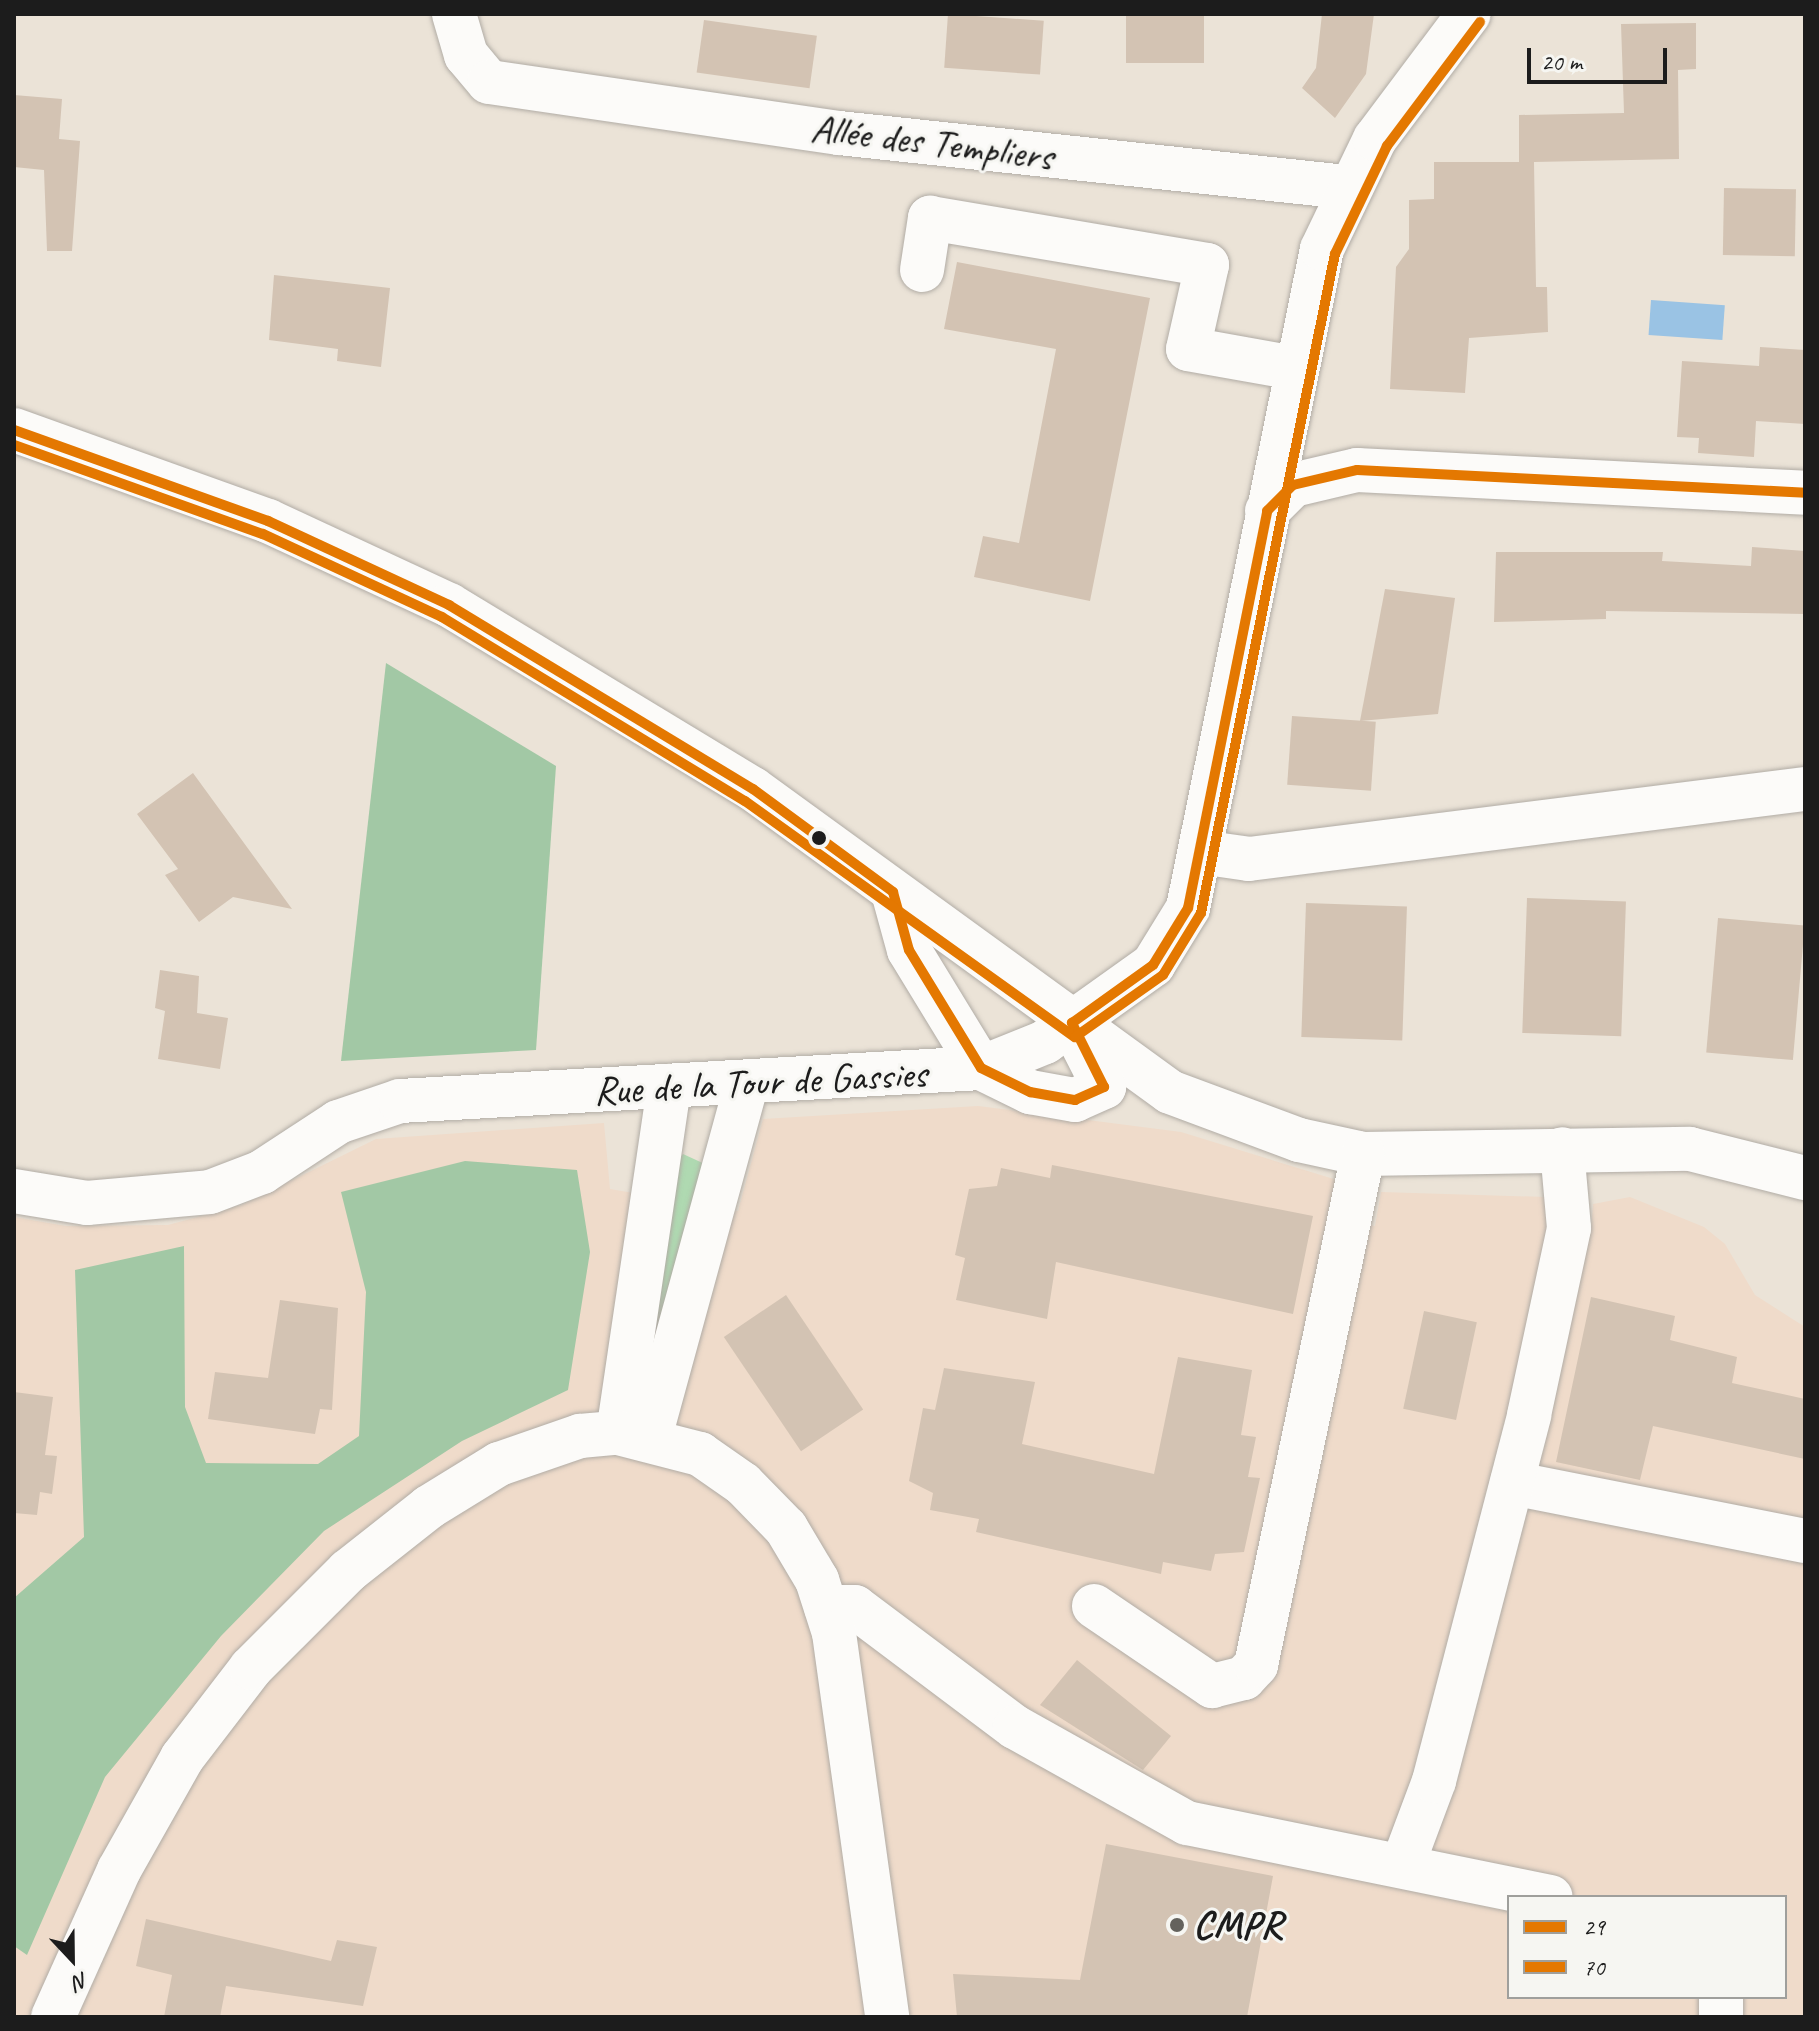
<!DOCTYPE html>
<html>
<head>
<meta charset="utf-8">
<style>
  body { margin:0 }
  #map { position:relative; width:1819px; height:2031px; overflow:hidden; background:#ebe3d7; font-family:Caveat,sans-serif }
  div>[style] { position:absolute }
  .built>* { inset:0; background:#efdbca }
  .green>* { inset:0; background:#afd9b1 }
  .forest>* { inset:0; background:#a2c8a5 }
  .water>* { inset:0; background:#9ac3e4; transform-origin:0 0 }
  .building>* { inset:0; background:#d3c3b3; transform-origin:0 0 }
  .roads { filter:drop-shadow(0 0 2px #b1aca5) drop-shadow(0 0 2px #b1aca5) }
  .minor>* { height:44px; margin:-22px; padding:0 22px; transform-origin:22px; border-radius:22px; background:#fcfbf9 }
  .bus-1>* { height:10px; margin:-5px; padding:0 5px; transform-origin:5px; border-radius:5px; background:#e47801 }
  .bus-2>* { height:10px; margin:-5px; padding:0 5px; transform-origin:5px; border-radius:5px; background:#e47801 }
  .dots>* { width:22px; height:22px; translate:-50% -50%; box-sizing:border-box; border:4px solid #f6f6f2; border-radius:50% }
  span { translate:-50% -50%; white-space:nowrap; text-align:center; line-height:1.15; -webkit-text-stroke:6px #f6f6f2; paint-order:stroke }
  .street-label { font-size:40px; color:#1c1c1c }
  .poi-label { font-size:40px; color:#1c1c1c; font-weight:700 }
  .left { translate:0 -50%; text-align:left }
  .frame { position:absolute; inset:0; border:16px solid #1c1c1c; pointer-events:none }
  .legend { position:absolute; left:1507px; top:1895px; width:280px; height:104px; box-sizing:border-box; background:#f6f6f2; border:2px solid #9f9f9c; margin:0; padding:10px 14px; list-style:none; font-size:24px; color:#1c1c1c }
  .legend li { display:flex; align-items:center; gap:16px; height:40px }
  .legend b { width:40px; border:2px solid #9f9f9c }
  .north { position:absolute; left:32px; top:1919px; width:80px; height:80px; -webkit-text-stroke:6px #f6f6f2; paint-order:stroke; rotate:158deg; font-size:22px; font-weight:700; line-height:32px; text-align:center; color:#1c1c1c }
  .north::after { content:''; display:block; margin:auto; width:28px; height:36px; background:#1c1c1c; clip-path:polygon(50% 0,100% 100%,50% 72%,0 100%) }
  .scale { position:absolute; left:1527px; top:48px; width:140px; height:36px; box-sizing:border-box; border:4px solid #1c1c1c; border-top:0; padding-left:10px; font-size:24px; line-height:28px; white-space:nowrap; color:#1c1c1c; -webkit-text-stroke:6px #f6f6f2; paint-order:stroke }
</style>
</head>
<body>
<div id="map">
  <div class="built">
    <div style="clip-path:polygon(evenodd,978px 1106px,1181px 1132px,1337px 1180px,1349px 1220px,1375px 1226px,1381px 1192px,1546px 1197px,1547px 1225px,1591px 1231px,1593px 1204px,1630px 1197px,1704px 1227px,1725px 1244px,1755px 1295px,1805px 1327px,1805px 2017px,14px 2017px,14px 1217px,66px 1226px,168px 1225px,242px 1205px,376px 1139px,604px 1123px,610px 1189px,738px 1211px,763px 1119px,978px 1106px,1509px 1897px,1785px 1897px,1785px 1997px,1509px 1997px,1509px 1897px)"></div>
  </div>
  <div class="green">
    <div style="clip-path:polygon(683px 1154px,707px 1165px,648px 1364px,674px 1163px)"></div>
  </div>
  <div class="forest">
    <div style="clip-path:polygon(386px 663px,556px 766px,536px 1050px,341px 1061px)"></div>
    <div style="clip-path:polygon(465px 1161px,577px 1170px,590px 1252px,568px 1390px,462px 1441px,324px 1531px,221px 1636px,105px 1777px,27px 1955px,14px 1946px,14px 1598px,84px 1537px,75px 1270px,184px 1246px,185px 1407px,206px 1463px,318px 1464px,359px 1436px,366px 1292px,341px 1192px)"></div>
  </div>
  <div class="water">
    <div style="left:1651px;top:300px;width:74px;height:35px;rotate:4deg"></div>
  </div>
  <div class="building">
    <div style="left:948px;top:14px;width:96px;height:54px;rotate:4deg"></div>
    <div style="left:1126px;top:14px;width:78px;height:49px"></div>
    <div style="clip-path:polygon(1322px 14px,1374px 14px,1366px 74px,1335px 118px,1302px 88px,1316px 68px)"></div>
    <div style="left:704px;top:20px;width:114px;height:53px;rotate:8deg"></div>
    <div style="clip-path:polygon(1696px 23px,1696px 69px,1678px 70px,1679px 159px,1534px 162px,1536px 287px,1547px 287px,1548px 332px,1469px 338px,1465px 393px,1390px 389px,1396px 267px,1409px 249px,1409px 200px,1434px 199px,1434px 162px,1519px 162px,1519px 115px,1624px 113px,1621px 24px)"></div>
    <div style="clip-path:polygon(14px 95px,62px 99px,59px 139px,80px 141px,72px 251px,47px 251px,44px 170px,14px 167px)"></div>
    <div style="left:1724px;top:188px;width:72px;height:67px;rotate:1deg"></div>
    <div style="clip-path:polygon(957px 262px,1150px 298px,1090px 601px,974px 577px,983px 536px,1019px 543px,1056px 349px,944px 329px)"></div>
    <div style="clip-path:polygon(274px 275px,390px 288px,381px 367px,337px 361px,338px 349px,269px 340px)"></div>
    <div style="clip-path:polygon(1760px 347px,1805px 350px,1805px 424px,1756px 421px,1754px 457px,1698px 453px,1699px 438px,1677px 437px,1682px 361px,1759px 366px)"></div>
    <div style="clip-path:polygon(1752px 547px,1805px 551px,1805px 614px,1606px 611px,1606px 619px,1494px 622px,1496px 552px,1663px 552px,1662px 561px,1751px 566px)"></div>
    <div style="clip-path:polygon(1385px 589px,1455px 598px,1438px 714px,1360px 721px)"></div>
    <div style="left:1292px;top:716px;width:84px;height:69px;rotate:4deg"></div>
    <div style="clip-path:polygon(193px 773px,292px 909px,233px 897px,199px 922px,165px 875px,178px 869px,137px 814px)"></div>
    <div style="left:1527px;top:898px;width:99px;height:135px;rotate:2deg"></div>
    <div style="left:1306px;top:903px;width:101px;height:134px;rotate:2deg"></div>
    <div style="left:1718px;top:918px;width:87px;height:135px;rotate:5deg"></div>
    <div style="clip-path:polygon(160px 970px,199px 976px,197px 1013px,228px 1018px,220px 1069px,158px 1059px,165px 1011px,155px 1008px)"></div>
    <div style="clip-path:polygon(1052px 1165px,1313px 1216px,1293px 1314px,1056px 1262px,1047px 1319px,956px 1300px,965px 1258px,955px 1255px,969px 1189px,997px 1186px,1001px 1168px,1050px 1178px)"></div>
    <div style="left:786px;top:1295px;width:138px;height:75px;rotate:56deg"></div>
    <div style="clip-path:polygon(1591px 1297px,1675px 1316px,1670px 1340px,1737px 1357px,1732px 1383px,1805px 1399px,1805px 1459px,1653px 1426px,1640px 1480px,1556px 1462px)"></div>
    <div style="clip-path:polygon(280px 1300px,338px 1308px,332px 1410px,320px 1409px,315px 1434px,208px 1419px,215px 1372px,268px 1378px)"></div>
    <div style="left:1424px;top:1311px;width:54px;height:100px;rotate:12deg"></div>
    <div style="clip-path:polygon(1178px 1357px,1252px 1370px,1241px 1435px,1256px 1437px,1248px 1477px,1260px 1478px,1244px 1552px,1215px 1554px,1211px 1571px,1163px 1562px,1161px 1574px,976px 1532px,979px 1519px,930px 1510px,933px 1493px,909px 1481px,923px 1408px,935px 1410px,944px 1368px,1035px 1382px,1022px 1444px,1154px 1474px)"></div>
    <div style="clip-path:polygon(14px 1392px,53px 1397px,45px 1455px,57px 1456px,52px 1494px,40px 1492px,37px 1515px,14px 1513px)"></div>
    <div style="clip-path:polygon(1077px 1660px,1171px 1736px,1143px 1770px,1040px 1705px)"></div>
    <div style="clip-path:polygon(1106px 1844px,1273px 1876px,1247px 2017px,957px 2017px,953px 1974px,1080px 1980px)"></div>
    <div style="clip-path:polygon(146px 1919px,331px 1961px,337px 1940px,377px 1947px,363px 2006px,226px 1986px,220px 2017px,164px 2017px,172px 1975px,136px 1966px)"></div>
  </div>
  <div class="roads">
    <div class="minor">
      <div style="left:454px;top:14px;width:43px;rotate:73.7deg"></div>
      <div style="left:466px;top:55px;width:35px;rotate:50deg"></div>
      <div style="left:489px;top:82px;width:354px;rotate:8.3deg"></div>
      <div style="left:839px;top:133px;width:510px;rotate:6.08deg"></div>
      <div style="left:922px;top:270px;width:53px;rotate:-81.3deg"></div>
      <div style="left:930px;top:218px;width:281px;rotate:9.6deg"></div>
      <div style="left:1207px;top:265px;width:86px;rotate:102.7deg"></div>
      <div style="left:1188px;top:349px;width:109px;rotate:10.1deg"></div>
      <div style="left:14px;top:430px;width:270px;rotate:19.7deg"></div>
      <div style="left:268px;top:521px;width:200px;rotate:24.9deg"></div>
      <div style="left:449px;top:605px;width:355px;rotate:31.2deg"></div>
      <div style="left:753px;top:789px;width:515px;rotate:36deg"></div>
      <div style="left:1170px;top:1092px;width:138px;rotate:20.4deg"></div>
      <div style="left:1299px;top:1140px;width:66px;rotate:12.3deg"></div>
      <div style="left:1363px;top:1154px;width:327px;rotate:-0.9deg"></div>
      <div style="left:1690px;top:1149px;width:119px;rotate:14.2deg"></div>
      <div style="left:1267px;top:511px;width:37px;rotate:-45deg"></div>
      <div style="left:1293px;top:485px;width:66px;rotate:-13.2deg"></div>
      <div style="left:1357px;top:470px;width:449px;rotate:2.9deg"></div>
      <div style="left:1200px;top:852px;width:49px;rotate:8.1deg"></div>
      <div style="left:1249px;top:859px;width:560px;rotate:-7.18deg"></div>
      <div style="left:893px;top:892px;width:60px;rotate:74.6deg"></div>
      <div style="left:909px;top:950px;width:138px;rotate:58.6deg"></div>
      <div style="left:981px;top:1068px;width:55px;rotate:26.1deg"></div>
      <div style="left:1030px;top:1092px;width:46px;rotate:10.1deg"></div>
      <div style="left:1075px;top:1100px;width:32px;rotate:-24deg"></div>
      <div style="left:1104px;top:1087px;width:62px;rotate:-117deg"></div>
      <div style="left:14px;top:1191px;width:74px;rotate:9.3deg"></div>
      <div style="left:87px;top:1203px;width:123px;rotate:-5.1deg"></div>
      <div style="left:210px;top:1192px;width:56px;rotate:-21deg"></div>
      <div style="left:262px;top:1172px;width:91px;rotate:-33.3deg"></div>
      <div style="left:338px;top:1122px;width:65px;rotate:-18.7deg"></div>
      <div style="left:400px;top:1101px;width:582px;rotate:-3.25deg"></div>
      <div style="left:981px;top:1068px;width:69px;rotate:-22.1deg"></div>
      <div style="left:1045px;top:1042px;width:133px;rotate:-35.5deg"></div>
      <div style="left:1153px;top:965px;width:67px;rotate:-58.4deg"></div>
      <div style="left:1188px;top:908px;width:672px;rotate:-78.51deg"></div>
      <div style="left:1322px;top:249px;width:122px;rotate:-64.3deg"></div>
      <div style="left:1375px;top:139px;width:156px;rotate:-53.1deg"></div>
      <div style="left:618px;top:1433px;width:351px;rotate:-81.6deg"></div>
      <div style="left:650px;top:1437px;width:367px;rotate:-74.7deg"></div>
      <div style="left:1512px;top:1483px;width:299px;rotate:11.2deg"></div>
      <div style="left:1094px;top:1606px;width:143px;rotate:34.1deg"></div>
      <div style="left:1212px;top:1686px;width:33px;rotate:-14deg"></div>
      <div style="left:1244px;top:1678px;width:18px;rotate:-47deg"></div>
      <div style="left:1256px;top:1665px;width:522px;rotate:-78.17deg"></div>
      <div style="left:826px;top:1607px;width:29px"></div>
      <div style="left:855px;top:1607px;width:200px;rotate:36.9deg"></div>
      <div style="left:1015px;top:1727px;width:197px;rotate:29.2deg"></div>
      <div style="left:1187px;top:1823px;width:371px;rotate:11.5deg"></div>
      <div style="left:1403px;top:1864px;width:89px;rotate:-69.5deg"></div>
      <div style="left:1434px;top:1781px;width:378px;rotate:-75.4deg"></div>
      <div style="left:1529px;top:1415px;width:191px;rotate:-77.9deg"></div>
      <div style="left:1569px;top:1228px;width:79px;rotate:-95.1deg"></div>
      <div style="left:53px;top:2017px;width:161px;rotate:-65.8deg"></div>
      <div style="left:119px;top:1870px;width:129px;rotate:-60.6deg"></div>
      <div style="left:182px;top:1758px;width:113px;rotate:-52.5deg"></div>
      <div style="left:251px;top:1668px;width:137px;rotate:-45deg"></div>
      <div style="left:348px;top:1571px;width:103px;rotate:-38.3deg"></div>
      <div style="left:429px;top:1507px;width:82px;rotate:-31.6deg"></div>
      <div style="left:499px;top:1464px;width:86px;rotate:-19.1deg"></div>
      <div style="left:580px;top:1436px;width:38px;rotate:-5deg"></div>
      <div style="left:618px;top:1433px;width:85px;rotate:14.4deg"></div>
      <div style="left:700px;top:1454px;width:52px;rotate:34.9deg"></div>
      <div style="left:743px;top:1484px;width:62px;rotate:45.7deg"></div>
      <div style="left:786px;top:1528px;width:61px;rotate:59.2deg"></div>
      <div style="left:817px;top:1580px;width:56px;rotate:72.2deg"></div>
      <div style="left:834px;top:1633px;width:388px;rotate:82.1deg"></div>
      <div style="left:1721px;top:2017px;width:20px;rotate:-90deg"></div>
    </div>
  </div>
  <div class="bus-1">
    <div style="left:14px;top:430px;width:270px;rotate:19.7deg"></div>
    <div style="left:268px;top:521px;width:200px;rotate:24.9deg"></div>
    <div style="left:449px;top:605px;width:355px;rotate:31.2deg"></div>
    <div style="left:753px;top:789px;width:174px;rotate:36.3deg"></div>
    <div style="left:893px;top:892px;width:60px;rotate:74.6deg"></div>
    <div style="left:909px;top:950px;width:138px;rotate:58.6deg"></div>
    <div style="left:981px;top:1068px;width:55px;rotate:26.1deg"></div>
    <div style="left:1030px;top:1092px;width:46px;rotate:10.1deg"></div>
    <div style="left:1075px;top:1100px;width:32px;rotate:-24deg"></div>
    <div style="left:1104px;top:1087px;width:72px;rotate:-116.6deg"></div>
    <div style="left:1072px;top:1023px;width:100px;rotate:-35.6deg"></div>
    <div style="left:1153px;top:965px;width:67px;rotate:-58.4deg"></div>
    <div style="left:1188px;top:908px;width:405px;rotate:-78.7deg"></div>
    <div style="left:1267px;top:511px;width:37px;rotate:-45deg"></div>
    <div style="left:1293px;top:485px;width:66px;rotate:-13.2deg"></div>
    <div style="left:1357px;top:470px;width:449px;rotate:2.9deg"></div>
  </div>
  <div class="bus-2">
    <div style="left:14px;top:445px;width:264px;rotate:19.7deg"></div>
    <div style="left:263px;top:534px;width:197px;rotate:24.9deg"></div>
    <div style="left:442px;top:617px;width:354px;rotate:31.3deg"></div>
    <div style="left:745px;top:801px;width:406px;rotate:35.6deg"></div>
    <div style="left:1075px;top:1037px;width:108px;rotate:-35.2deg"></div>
    <div style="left:1163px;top:975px;width:73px;rotate:-58.5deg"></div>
    <div style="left:1201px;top:913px;width:672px;rotate:-78.51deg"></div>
    <div style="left:1335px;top:254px;width:120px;rotate:-64.3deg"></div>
    <div style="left:1387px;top:146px;width:155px;rotate:-53.1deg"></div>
  </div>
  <div class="dots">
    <div style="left:819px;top:838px;background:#1c1c1c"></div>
    <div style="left:1177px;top:1925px;background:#64625d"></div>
  </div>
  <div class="street-label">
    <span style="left:932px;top:142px;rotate:7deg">Allée des Templiers</span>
    <span style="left:760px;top:1082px;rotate:-3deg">Rue de la Tour de Gassies</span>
  </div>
  <div class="poi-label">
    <span class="left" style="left:1193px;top:1925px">CMPR</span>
  </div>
  <div class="frame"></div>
  <ul class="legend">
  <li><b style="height:10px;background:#e47801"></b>29</li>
  <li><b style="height:10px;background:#e47801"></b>70</li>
  </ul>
  <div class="north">N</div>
  <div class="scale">20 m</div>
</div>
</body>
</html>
